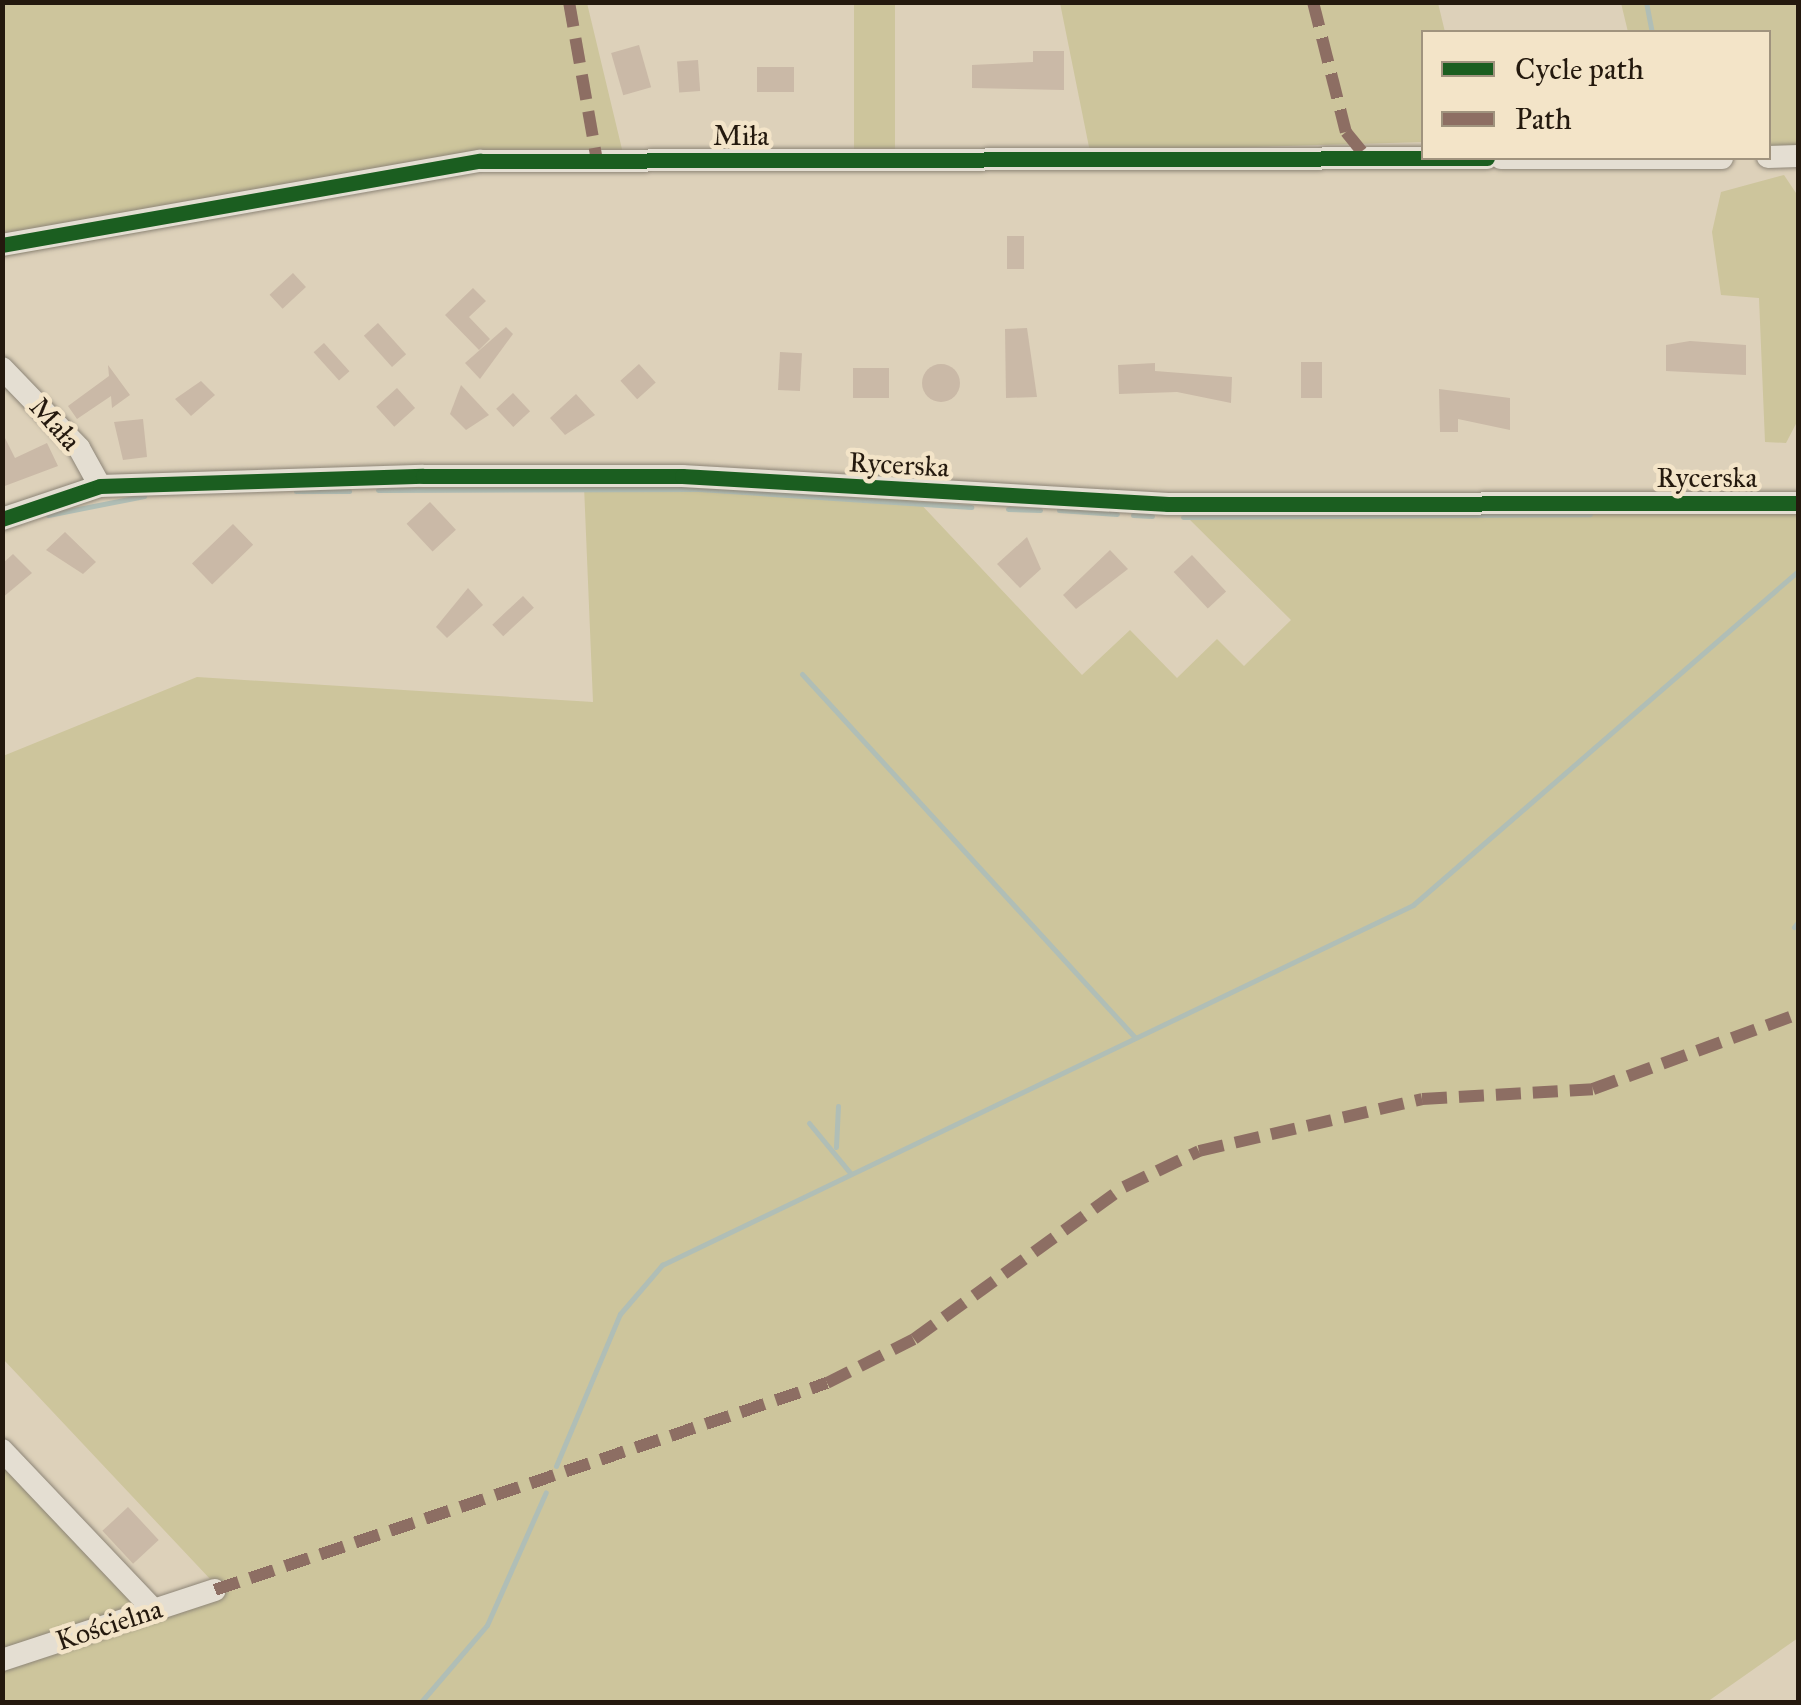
<!DOCTYPE html>
<html>
<head>
<meta charset="utf-8">
<style>
  body { margin:0 }
  #map { position:relative; width:1801px; height:1705px; overflow:hidden; background:#ddd1ba; font-family:"IM FELL Great Primer",serif }
  div>[style] { position:absolute }
  .green>* { inset:0; background:#cdc59c; transform-origin:0 0 }
  .stream>* { height:5px; margin:-2.5px; padding:0 2.5px; transform-origin:2.5px; border-radius:2.5px; background:#b0beb6 }
  .building>* { inset:0; background:#cab9a7; transform-origin:0 0 }
  .round { border-radius:50% }
  .roads { filter:drop-shadow(0 0 2px #8d8577) drop-shadow(0 0 2px #8d8577) }
  .minor>* { height:22px; margin:-11px; padding:0 11px; transform-origin:11px; border-radius:11px; background:#e4ded2 }
  .quiet>* { height:12px; margin-top:-6px; transform-origin:0; background:repeating-linear-gradient(90deg,#8d6e63 0 25px,transparent 0 37px) }
  .cycleway>* { height:15px; margin:-7.5px; padding:0 7.5px; transform-origin:7.5px; border-radius:7.5px; background:#1b5e20 }
  span { translate:-50% -50%; white-space:nowrap; text-align:center; line-height:1.15; -webkit-text-stroke:9px #f3e4c8; paint-order:stroke }
  .street-label { font-size:28px; color:#24190e }
  .frame { position:absolute; inset:0; border:5px solid #24190e; pointer-events:none }
  .legend { position:absolute; left:1421px; top:30px; width:350px; height:130px; box-sizing:border-box; background:#f3e4c8; border:2px solid #a0937e; margin:0; padding:12px 18px; list-style:none; font-size:30px; color:#24190e }
  .legend li { display:flex; align-items:center; gap:20px; height:50px }
  .legend b { width:50px; border:2px solid #a0937e }
</style>
</head>
<body>
<div id="map">
  <div class="green">
    <div style="clip-path:polygon(3px 3px,587px 3px,626px 166px,519px 164px,3px 257px)"></div>
    <div style="left:854px;top:3px;width:41px;height:146px"></div>
    <div style="clip-path:polygon(1060px 3px,1438px 3px,1445px 32px,1424px 32px,1423px 142px,1090px 152px)"></div>
    <div style="clip-path:polygon(1621px 3px,1798px 3px,1798px 160px,1656px 160px,1768px 158px,1768px 32px,1628px 32px)"></div>
    <div style="clip-path:polygon(1784px 175px,1798px 196px,1798px 420px,1786px 443px,1765px 442px,1759px 298px,1721px 295px,1712px 232px,1721px 192px)"></div>
    <div style="clip-path:polygon(584px 486px,916px 499px,1082px 675px,1130px 630px,1177px 678px,1217px 639px,1244px 666px,1291px 620px,1182px 512px,1798px 511px,1798px 1638px,1707px 1702px,3px 1702px,2px 1442px,155px 1600px,211px 1580px,3px 1359px,3px 756px,197px 677px,593px 702px)"></div>
  </div>
  <div class="stream">
    <div style="left:1646px;top:2px;width:31px;rotate:79deg"></div>
    <div style="left:378px;top:490px;width:321px;rotate:-0.2deg"></div>
    <div style="left:699px;top:489px;width:273px;rotate:3.8deg"></div>
    <div style="left:296px;top:491px;width:53px"></div>
    <div style="left:1008px;top:509px;width:32px;rotate:2deg"></div>
    <div style="left:1059px;top:510px;width:58px;rotate:3.9deg"></div>
    <div style="left:48px;top:515px;width:98px;rotate:-11.2deg"></div>
    <div style="left:1133px;top:515px;width:19px;rotate:3deg"></div>
    <div style="left:1183px;top:517px;width:407px;rotate:-0.4deg"></div>
    <div style="left:802px;top:674px;width:493px;rotate:47.5deg"></div>
    <div style="left:1794px;top:927px;width:6px;rotate:-51deg"></div>
    <div style="left:809px;top:1123px;width:66px;rotate:50.5deg"></div>
    <div style="left:836px;top:1147px;width:41px;rotate:-87.2deg"></div>
    <div style="left:556px;top:1466px;width:165px;rotate:-67.2deg"></div>
    <div style="left:620px;top:1314px;width:65px;rotate:-49.4deg"></div>
    <div style="left:662px;top:1265px;width:833px;rotate:-25.61deg"></div>
    <div style="left:1413px;top:905px;width:510px;rotate:-40.94deg"></div>
    <div style="left:421px;top:1702px;width:101px;rotate:-49.4deg"></div>
    <div style="left:487px;top:1625px;width:145px;rotate:-66.1deg"></div>
  </div>
  <div class="building">
    <div style="left:639px;top:45px;width:44px;height:29px;rotate:74deg"></div>
    <div style="clip-path:polygon(1033px 51px,1064px 51px,1064px 90px,972px 88px,972px 65px,1033px 62px)"></div>
    <div style="left:698px;top:60px;width:31px;height:21px;rotate:86deg"></div>
    <div style="left:794px;top:67px;width:25px;height:37px;rotate:90deg"></div>
    <div style="left:1007px;top:236px;width:17px;height:33px"></div>
    <div style="left:293px;top:273px;width:19px;height:32px;rotate:47deg"></div>
    <div style="clip-path:polygon(473px 288px,486px 301px,469px 317px,490px 339px,479px 350px,445px 315px)"></div>
    <div style="left:378px;top:323px;width:42px;height:19px;rotate:48deg"></div>
    <div style="clip-path:polygon(506px 327px,513px 334px,480px 379px,465px 363px)"></div>
    <div style="clip-path:polygon(1027px 328px,1037px 397px,1006px 398px,1005px 329px)"></div>
    <div style="clip-path:polygon(1690px 341px,1746px 345px,1746px 375px,1666px 371px,1666px 345px)"></div>
    <div style="left:324px;top:343px;width:38px;height:14px;rotate:48deg"></div>
    <div style="left:780px;top:352px;width:22px;height:38px;rotate:3deg"></div>
    <div style="left:1301px;top:362px;width:21px;height:36px"></div>
    <div style="clip-path:polygon(1155px 363px,1155px 371px,1232px 377px,1231px 403px,1177px 392px,1119px 394px,1118px 365px)"></div>
    <div style="left:639px;top:364px;width:25px;height:25px;rotate:48deg"></div>
    <div class="round" style="left:922px;top:364px;width:38px;height:38px"></div>
    <div style="clip-path:polygon(108px 365px,130px 395px,112px 408px,111px 396px,77px 419px,68px 406px,109px 376px)"></div>
    <div style="left:889px;top:368px;width:30px;height:36px;rotate:90deg"></div>
    <div style="clip-path:polygon(201px 381px,215px 395px,191px 416px,175px 399px)"></div>
    <div style="clip-path:polygon(461px 385px,489px 415px,466px 430px,450px 414px)"></div>
    <div style="left:397px;top:388px;width:27px;height:28px;rotate:48deg"></div>
    <div style="clip-path:polygon(1439px 389px,1510px 398px,1510px 430px,1458px 419px,1458px 432px,1440px 432px)"></div>
    <div style="left:513px;top:393px;width:25px;height:23px;rotate:47deg"></div>
    <div style="clip-path:polygon(576px 394px,595px 415px,565px 435px,550px 418px)"></div>
    <div style="clip-path:polygon(143px 419px,147px 457px,123px 460px,114px 422px)"></div>
    <div style="clip-path:polygon(2px 432px,15px 458px,47px 443px,58px 466px,2px 487px)"></div>
    <div style="left:430px;top:502px;width:38px;height:32px;rotate:47deg"></div>
    <div style="left:233px;top:524px;width:29px;height:57px;rotate:46deg"></div>
    <div style="clip-path:polygon(65px 532px,96px 562px,83px 574px,46px 550px)"></div>
    <div style="clip-path:polygon(1027px 537px,1041px 569px,1020px 588px,997px 564px)"></div>
    <div style="clip-path:polygon(1110px 550px,1128px 569px,1076px 609px,1063px 595px)"></div>
    <div style="clip-path:polygon(13px 554px,32px 573px,2px 598px,2px 564px)"></div>
    <div style="left:1192px;top:555px;width:50px;height:25px;rotate:47deg"></div>
    <div style="clip-path:polygon(468px 588px,483px 605px,447px 638px,436px 627px)"></div>
    <div style="left:523px;top:596px;width:16px;height:42px;rotate:47deg"></div>
    <div style="left:128px;top:1507px;width:45px;height:35px;rotate:47deg"></div>
  </div>
  <div class="roads">
    <div class="minor">
      <div style="left:1768px;top:157px;width:30px;rotate:-2deg"></div>
      <div style="left:1501px;top:158px;width:221px"></div>
      <div style="left:2px;top:245px;width:485px;rotate:-10deg"></div>
      <div style="left:480px;top:161px;width:1007px;rotate:-0.17deg"></div>
      <div style="left:2px;top:368px;width:111px;rotate:46.1deg"></div>
      <div style="left:79px;top:448px;width:43px;rotate:61.1deg"></div>
      <div style="left:2px;top:519px;width:103px;rotate:-18.6deg"></div>
      <div style="left:100px;top:486px;width:323px;rotate:-1.8deg"></div>
      <div style="left:423px;top:476px;width:259px"></div>
      <div style="left:682px;top:476px;width:487px;rotate:3.3deg"></div>
      <div style="left:1168px;top:504px;width:630px;rotate:-0.09deg"></div>
      <div style="left:2px;top:1450px;width:221px;rotate:46.5deg"></div>
      <div style="left:2px;top:1660px;width:224px;rotate:-18.2deg"></div>
    </div>
  </div>
  <div class="quiet">
    <div style="left:569px;top:2px;width:161px;rotate:80deg"></div>
    <div style="left:1313px;top:2px;width:134px;rotate:75.8deg"></div>
    <div style="left:1346px;top:132px;width:33px;rotate:51deg"></div>
    <div style="left:215px;top:1590px;width:646px;rotate:-18.69deg"></div>
    <div style="left:827px;top:1383px;width:97px;rotate:-26.8deg"></div>
    <div style="left:914px;top:1339px;width:259px;rotate:-35.9deg"></div>
    <div style="left:1124px;top:1187px;width:83px;rotate:-25.6deg"></div>
    <div style="left:1199px;top:1151px;width:229px;rotate:-13.1deg"></div>
    <div style="left:1422px;top:1099px;width:171px;rotate:-3.3deg"></div>
    <div style="left:1593px;top:1089px;width:218px;rotate:-20.1deg"></div>
  </div>
  <div class="cycleway">
    <div style="left:2px;top:245px;width:485px;rotate:-10deg"></div>
    <div style="left:480px;top:161px;width:1007px;rotate:-0.17deg"></div>
    <div style="left:2px;top:519px;width:103px;rotate:-18.6deg"></div>
    <div style="left:100px;top:486px;width:323px;rotate:-1.8deg"></div>
    <div style="left:423px;top:476px;width:259px"></div>
    <div style="left:682px;top:476px;width:487px;rotate:3.3deg"></div>
    <div style="left:1168px;top:504px;width:630px;rotate:-0.09deg"></div>
  </div>
  <div class="street-label">
    <span style="left:741px;top:136px">Miła</span>
    <span style="left:55px;top:424px;rotate:48deg">Mała</span>
    <span style="left:899px;top:465px;rotate:3deg">Rycerska</span>
    <span style="left:1707px;top:478px">Rycerska</span>
    <span style="left:109px;top:1625px;rotate:-18deg">Kościelna</span>
  </div>
  <div class="frame"></div>
  <ul class="legend">
  <li><b style="height:12px;background:#1b5e20"></b>Cycle path</li>
  <li><b style="height:12px;background:#8d6e63"></b>Path</li>
  </ul>
</div>
</body>
</html>
